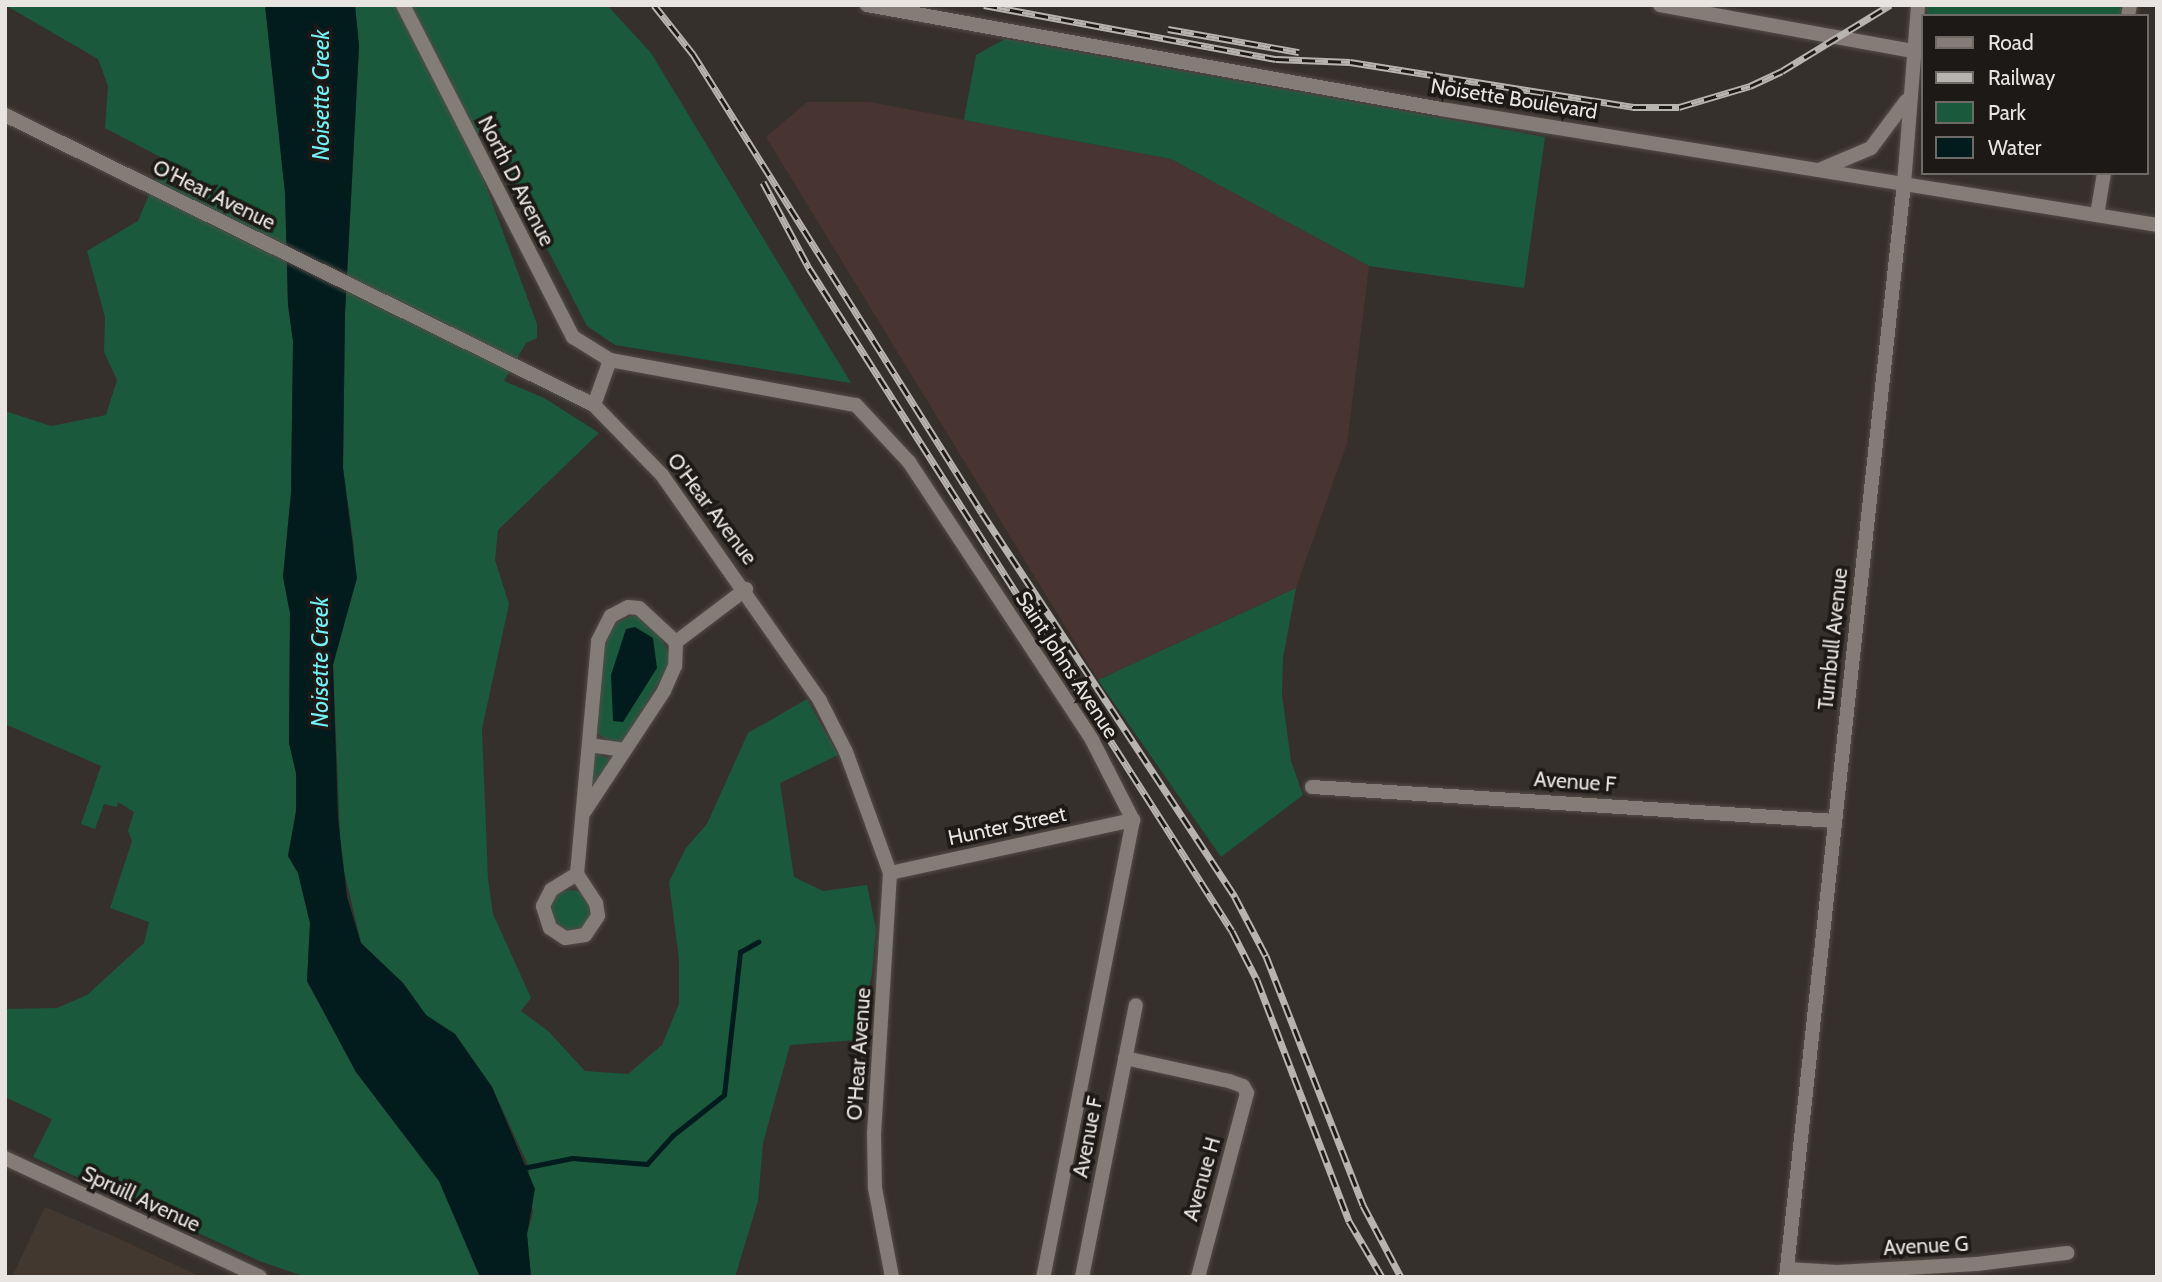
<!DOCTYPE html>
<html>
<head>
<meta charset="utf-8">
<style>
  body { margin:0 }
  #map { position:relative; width:2162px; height:1282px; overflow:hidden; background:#36302c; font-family:Cabin,sans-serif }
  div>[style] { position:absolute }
  .built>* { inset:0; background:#433830 }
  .industrial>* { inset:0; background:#483430 }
  .green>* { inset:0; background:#1a593b; transform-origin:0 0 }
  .round { border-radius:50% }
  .water>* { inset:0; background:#021c1d }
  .stream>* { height:4.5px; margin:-2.25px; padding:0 2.25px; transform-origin:2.25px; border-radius:2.25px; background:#021c1d }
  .roads { filter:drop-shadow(0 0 2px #534d49) drop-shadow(0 0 2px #534d49) }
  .minor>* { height:14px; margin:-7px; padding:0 7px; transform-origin:7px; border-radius:7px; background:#847c77 }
  .rail>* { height:7px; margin-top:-3.5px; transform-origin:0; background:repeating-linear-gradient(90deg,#1c1917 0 13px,#b7b3af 0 26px); box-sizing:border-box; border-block:2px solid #b7b3af }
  span { translate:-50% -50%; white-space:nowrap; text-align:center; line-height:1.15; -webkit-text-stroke:7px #1c1917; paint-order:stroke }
  .street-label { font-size:21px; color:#e8e4e1 }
  .water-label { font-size:23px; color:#73f1f5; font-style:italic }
  .frame { position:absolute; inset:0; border:7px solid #e8e4e1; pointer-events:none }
  .legend { position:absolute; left:1921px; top:14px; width:228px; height:161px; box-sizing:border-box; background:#1c1917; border:2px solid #6e6a68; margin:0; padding:9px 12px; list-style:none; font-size:21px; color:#e8e4e1 }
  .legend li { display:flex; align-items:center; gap:14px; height:35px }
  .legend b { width:35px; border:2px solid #6e6a68 }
</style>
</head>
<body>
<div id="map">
  <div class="built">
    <div style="clip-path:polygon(45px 1207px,113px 1236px,201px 1277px,12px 1277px)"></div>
  </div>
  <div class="industrial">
    <div style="clip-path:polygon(807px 102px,870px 102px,1171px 159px,1369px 266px,1347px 443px,1296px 588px,1098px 680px,766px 137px)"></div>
  </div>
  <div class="green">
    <div style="clip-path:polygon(5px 5px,265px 5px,285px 193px,288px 305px,293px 341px,291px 493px,283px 576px,290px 613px,289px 743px,296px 773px,296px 811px,288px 856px,298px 873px,310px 923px,307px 981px,356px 1072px,439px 1181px,480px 1277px,306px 1277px,259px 1261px,33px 1157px,52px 1119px,5px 1097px,5px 1009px,57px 1008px,87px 995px,144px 943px,149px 922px,110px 908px,132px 841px,128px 831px,134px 812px,118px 802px,117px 807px,104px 804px,95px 829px,81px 824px,101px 766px,5px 724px,5px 411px,51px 426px,106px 415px,117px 380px,104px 352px,105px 317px,87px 251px,138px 221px,164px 159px,105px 128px,108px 86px,98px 59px)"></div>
    <div style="clip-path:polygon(355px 5px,607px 5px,651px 53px,851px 383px,615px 345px,587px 326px,482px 122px,473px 151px,537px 324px,537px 338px,526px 343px,504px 381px,544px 398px,599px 433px,498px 530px,495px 560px,509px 604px,482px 729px,488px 879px,493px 914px,531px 998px,521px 1011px,548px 1031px,585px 1071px,628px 1074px,662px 1045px,679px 1004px,679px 959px,669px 882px,686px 848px,707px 824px,748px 733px,807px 699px,838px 755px,780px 783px,794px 877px,823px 891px,867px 885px,876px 929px,872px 974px,857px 1040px,790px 1045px,763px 1143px,758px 1201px,735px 1277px,531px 1277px,527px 1234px,533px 1213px,528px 1165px,492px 1087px,455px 1034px,426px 1015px,403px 983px,361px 943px,341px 858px,333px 665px,354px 547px,343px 468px,345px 313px,359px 46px)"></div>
    <div style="left:1927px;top:5px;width:194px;height:11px"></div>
    <div style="clip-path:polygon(1005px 39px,1545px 137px,1524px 288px,1369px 266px,1171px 159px,964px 120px,976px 55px)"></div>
    <div style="clip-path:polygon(1296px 588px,1283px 658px,1282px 695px,1291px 761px,1303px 795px,1221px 857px,1098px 680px)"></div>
    <div style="clip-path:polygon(633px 615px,646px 618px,657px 630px,670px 656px,668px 668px,622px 742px,614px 744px,595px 732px,605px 640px,612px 625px)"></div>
    <div style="clip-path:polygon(594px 753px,612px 760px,591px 790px)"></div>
    <div class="round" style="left:551px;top:890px;width:40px;height:40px"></div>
  </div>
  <div class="water">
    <div style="clip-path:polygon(265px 5px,355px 5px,359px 46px,345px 313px,343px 468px,357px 578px,333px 665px,338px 818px,347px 897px,361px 943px,403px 983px,426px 1015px,455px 1034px,492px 1087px,535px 1189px,527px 1234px,531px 1277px,480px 1277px,439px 1181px,356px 1072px,307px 981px,310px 923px,298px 873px,288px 856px,296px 811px,296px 773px,289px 743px,290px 613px,283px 577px,291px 493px,293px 341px,288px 305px,285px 193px)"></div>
    <div style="clip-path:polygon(635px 627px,653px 638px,657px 668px,623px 722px,613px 721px,611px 675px,626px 629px)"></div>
  </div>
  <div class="stream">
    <div style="left:523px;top:1168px;width:50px;rotate:-11.5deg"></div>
    <div style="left:572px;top:1158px;width:75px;rotate:4.6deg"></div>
    <div style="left:647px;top:1164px;width:38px;rotate:-48deg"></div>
    <div style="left:672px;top:1136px;width:66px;rotate:-38.3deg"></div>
    <div style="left:724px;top:1095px;width:144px;rotate:-83.6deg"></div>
    <div style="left:740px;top:952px;width:21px;rotate:-29deg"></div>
  </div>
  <div class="roads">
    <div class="minor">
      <div style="left:403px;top:5px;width:373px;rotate:62.9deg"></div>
      <div style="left:573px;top:337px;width:44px;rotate:31.9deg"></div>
      <div style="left:610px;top:360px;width:250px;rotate:10.4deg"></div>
      <div style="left:856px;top:405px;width:78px;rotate:47.1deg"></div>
      <div style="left:909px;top:462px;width:333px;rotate:56.6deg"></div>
      <div style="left:1092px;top:740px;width:90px;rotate:62.9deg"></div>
      <div style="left:1133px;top:820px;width:466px;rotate:101.1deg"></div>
      <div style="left:867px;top:5px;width:583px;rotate:10.27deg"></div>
      <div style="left:1441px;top:109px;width:725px;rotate:9.2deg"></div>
      <div style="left:1660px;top:5px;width:256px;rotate:10.3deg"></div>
      <div style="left:2128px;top:16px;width:11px;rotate:-80deg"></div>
      <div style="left:5px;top:115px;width:657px;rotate:26.21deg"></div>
      <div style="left:594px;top:405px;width:98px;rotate:45.8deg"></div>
      <div style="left:662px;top:475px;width:276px;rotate:55deg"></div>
      <div style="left:820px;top:701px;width:57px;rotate:63deg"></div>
      <div style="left:846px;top:752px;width:129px;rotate:70deg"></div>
      <div style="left:890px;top:873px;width:260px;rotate:93.5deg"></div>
      <div style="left:874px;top:1133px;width:55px;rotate:89deg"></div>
      <div style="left:875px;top:1188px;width:91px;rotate:79.2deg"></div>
      <div style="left:1819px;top:170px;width:56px;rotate:-22.9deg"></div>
      <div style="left:1871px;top:148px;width:59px;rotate:-53.3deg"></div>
      <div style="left:2097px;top:215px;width:43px;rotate:-80.5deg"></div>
      <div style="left:594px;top:405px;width:48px;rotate:-70.4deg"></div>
      <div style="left:676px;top:642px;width:88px;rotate:-37.1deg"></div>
      <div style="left:589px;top:745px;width:36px;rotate:8deg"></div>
      <div style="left:1312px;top:787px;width:524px;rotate:3.72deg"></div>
      <div style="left:890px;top:873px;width:249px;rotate:-12.3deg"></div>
      <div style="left:577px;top:874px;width:234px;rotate:-84.8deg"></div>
      <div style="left:598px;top:641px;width:28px;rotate:-63deg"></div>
      <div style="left:611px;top:616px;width:19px;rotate:-28deg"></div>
      <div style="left:628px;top:607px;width:11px;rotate:5deg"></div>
      <div style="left:639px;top:608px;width:50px;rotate:42.6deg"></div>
      <div style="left:676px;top:642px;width:24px;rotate:92deg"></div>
      <div style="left:675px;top:666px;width:27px;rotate:114deg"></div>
      <div style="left:664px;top:691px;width:144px;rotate:123.4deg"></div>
      <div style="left:577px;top:874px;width:35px;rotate:57deg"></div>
      <div style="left:596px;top:903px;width:13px;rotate:81deg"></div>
      <div style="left:598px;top:916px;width:23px;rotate:124deg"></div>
      <div style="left:585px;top:935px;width:20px;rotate:171deg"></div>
      <div style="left:565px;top:938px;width:18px;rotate:-146deg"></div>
      <div style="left:550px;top:928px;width:23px;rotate:-108deg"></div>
      <div style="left:543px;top:906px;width:18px;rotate:-63deg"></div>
      <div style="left:551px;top:890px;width:31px;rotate:-32deg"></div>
      <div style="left:1125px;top:1058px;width:107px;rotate:12.5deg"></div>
      <div style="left:1229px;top:1081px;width:15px;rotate:20deg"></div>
      <div style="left:1243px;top:1086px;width:8px;rotate:60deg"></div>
      <div style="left:1247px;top:1093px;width:190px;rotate:104.9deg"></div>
      <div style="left:5px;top:1158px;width:281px;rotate:25deg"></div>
      <div style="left:1787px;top:1269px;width:50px;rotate:3.4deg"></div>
      <div style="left:1837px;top:1272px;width:140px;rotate:-3.3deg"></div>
      <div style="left:1977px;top:1264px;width:91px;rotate:-7deg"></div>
      <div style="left:1082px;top:1277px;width:277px;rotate:-78.8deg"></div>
      <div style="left:1786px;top:1277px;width:1099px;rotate:-83.84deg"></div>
      <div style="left:1904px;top:184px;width:180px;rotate:-85.5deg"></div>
    </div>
  </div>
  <div class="rail">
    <div style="left:654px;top:5px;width:63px;rotate:51.5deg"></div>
    <div style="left:693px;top:54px;width:542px;rotate:57.8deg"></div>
    <div style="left:982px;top:513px;width:460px;rotate:56.6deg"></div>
    <div style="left:1235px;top:897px;width:67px;rotate:62.3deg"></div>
    <div style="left:1266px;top:956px;width:267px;rotate:68.7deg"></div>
    <div style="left:1363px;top:1205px;width:81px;rotate:62.2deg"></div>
    <div style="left:984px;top:5px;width:297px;rotate:10.5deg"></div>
    <div style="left:1276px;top:59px;width:74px;rotate:2.3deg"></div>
    <div style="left:1350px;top:62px;width:287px;rotate:9deg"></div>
    <div style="left:1633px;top:107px;width:46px"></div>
    <div style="left:1679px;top:107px;width:74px;rotate:-16.5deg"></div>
    <div style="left:1750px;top:86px;width:35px;rotate:-25deg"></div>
    <div style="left:1782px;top:71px;width:127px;rotate:-31.4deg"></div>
    <div style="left:1168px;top:29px;width:133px;rotate:10deg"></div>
    <div style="left:763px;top:182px;width:98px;rotate:61.9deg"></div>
    <div style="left:809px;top:268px;width:786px;rotate:57.46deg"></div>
    <div style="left:1232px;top:931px;width:55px;rotate:63deg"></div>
    <div style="left:1257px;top:980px;width:258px;rotate:69.1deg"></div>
    <div style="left:1349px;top:1221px;width:65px;rotate:59.5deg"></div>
  </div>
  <div class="street-label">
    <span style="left:1514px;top:99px;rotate:9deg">Noisette Boulevard</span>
    <span style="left:516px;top:181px;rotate:63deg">North D Avenue</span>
    <span style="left:214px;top:195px;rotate:26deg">O'Hear Avenue</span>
    <span style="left:712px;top:509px;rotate:53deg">O'Hear Avenue</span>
    <span style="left:1833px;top:639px;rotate:-84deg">Turnbull Avenue</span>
    <span style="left:1067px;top:665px;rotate:57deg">Saint Johns Avenue</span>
    <span style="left:1575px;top:782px;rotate:4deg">Avenue F</span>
    <span style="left:1007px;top:826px;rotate:-12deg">Hunter Street</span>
    <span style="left:859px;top:1054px;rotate:-86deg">O'Hear Avenue</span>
    <span style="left:1088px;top:1137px;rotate:-79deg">Avenue F</span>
    <span style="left:1202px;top:1179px;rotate:-74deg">Avenue H</span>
    <span style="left:141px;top:1199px;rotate:25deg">Spruill Avenue</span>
    <span style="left:1926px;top:1246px;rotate:-3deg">Avenue G</span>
  </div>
  <div class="water-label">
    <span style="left:321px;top:95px;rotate:-90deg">Noisette Creek</span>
    <span style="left:320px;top:662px;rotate:-90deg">Noisette Creek</span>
  </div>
  <div class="frame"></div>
  <ul class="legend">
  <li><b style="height:9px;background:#847c77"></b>Road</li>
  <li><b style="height:9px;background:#b7b3af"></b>Railway</li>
  <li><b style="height:19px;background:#1a593b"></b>Park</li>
  <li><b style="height:19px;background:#021c1d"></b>Water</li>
  </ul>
</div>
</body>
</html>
